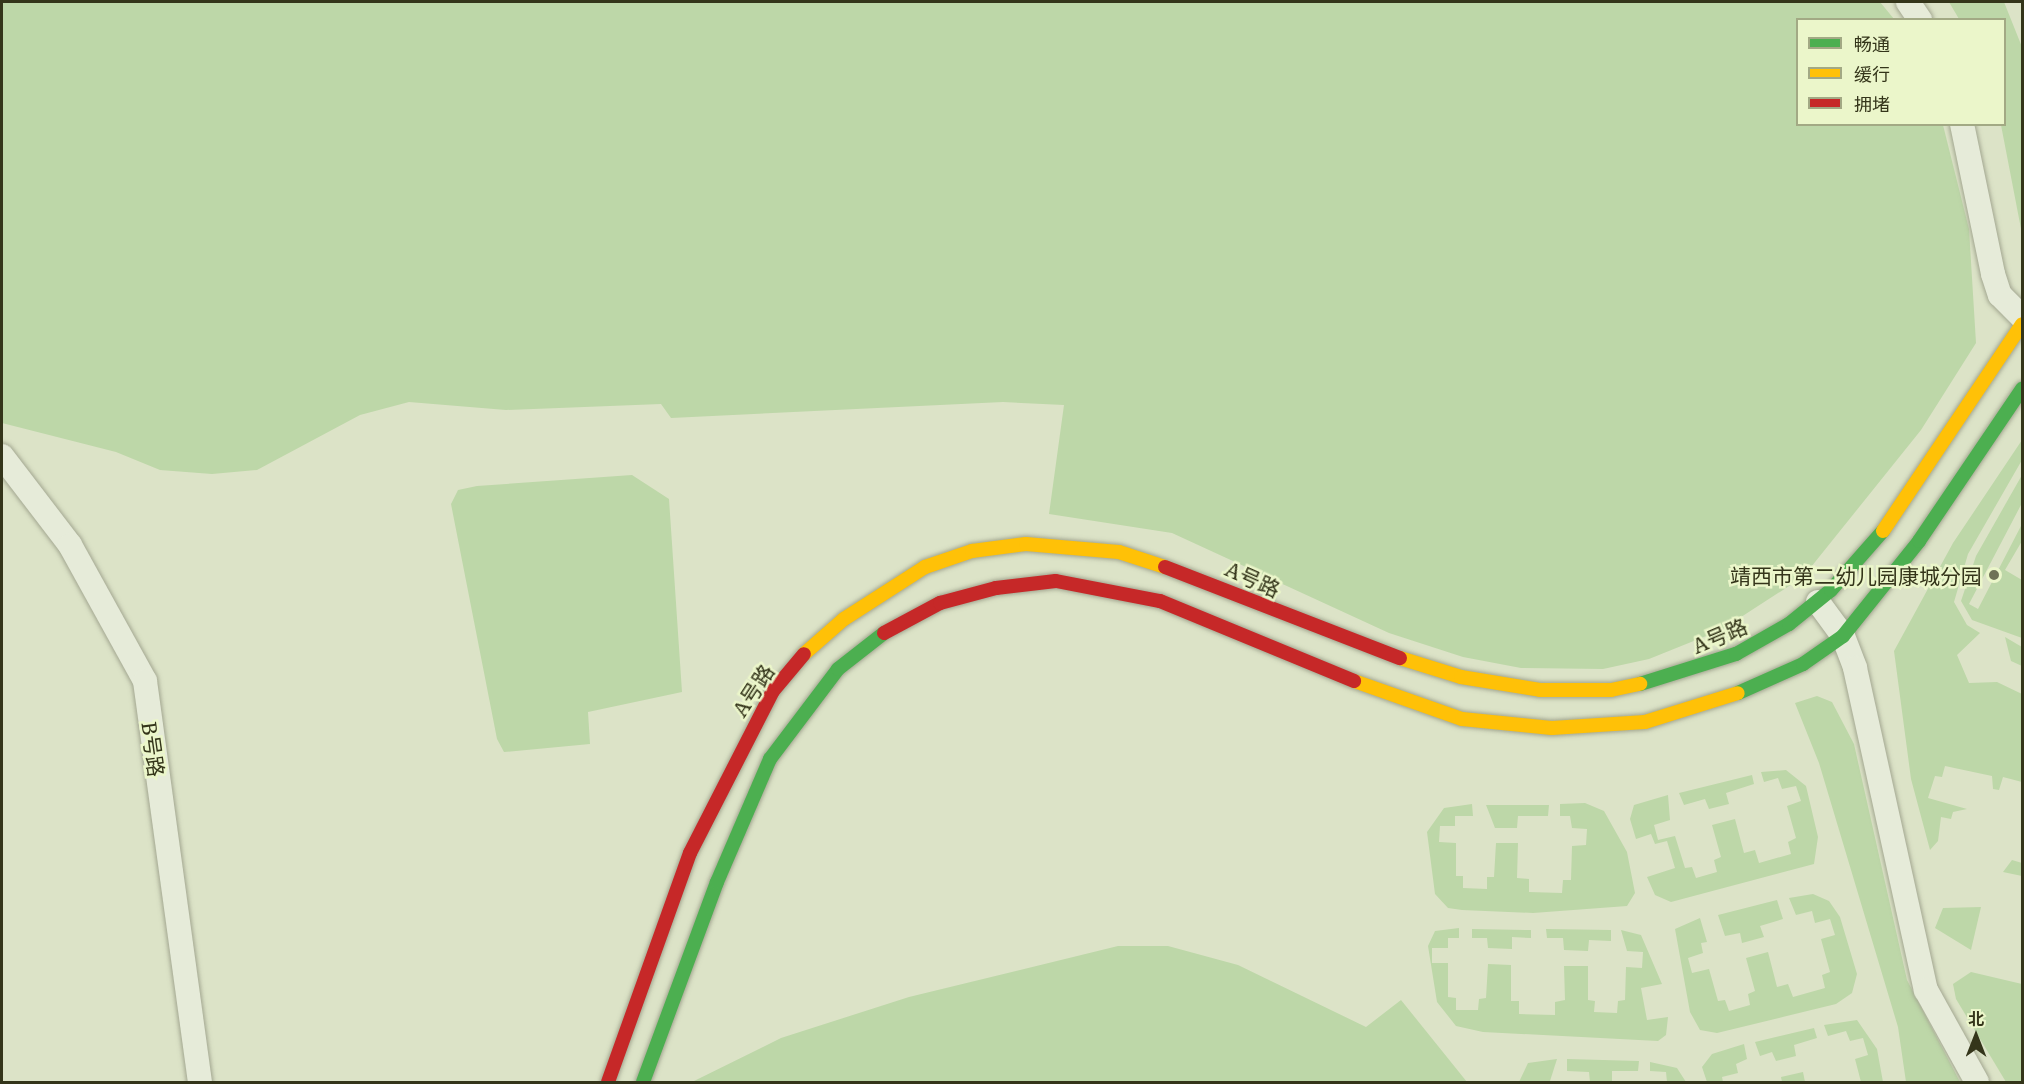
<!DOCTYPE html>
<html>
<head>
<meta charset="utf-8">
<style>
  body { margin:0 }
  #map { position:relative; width:2024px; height:1084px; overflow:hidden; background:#dce3c7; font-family:Literata,"Noto Sans SC",serif }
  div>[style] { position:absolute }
  .green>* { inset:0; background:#bdd7a8 }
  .roads { filter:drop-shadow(0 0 2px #a3a791) drop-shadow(0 0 2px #a3a791) }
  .street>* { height:24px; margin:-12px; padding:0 12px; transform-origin:12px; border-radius:12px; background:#e6ebd9 }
  .fast>* { height:14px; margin:-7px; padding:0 7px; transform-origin:7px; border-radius:7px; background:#4caf50 }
  .slow>* { height:14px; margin:-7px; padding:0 7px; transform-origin:7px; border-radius:7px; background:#ffc107 }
  .jam>* { height:14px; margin:-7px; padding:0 7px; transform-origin:7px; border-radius:7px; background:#c62828 }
  .dots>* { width:16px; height:16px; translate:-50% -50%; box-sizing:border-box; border:3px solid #ebf6ca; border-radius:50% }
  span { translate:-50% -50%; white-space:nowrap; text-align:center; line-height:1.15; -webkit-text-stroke:5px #ebf6ca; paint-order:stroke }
  .poi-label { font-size:21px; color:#34351a }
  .right { translate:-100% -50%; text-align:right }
  .street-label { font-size:21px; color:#34351a }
  .frame { position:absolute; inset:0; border:3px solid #34351a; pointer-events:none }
  .legend { position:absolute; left:1796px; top:18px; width:210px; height:108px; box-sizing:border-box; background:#ebf6ca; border:2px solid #a2a984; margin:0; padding:8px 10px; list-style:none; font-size:18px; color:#34351a }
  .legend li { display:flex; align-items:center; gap:12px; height:30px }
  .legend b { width:30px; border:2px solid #a2a984 }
  .north { position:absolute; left:1946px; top:1006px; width:60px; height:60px; -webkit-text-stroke:4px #ebf6ca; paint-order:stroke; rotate:0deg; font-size:16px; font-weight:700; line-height:24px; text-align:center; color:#34351a }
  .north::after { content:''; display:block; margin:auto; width:21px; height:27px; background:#34351a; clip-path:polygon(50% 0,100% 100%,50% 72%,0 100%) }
</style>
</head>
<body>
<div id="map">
  <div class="green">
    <div style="clip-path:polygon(2px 2px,1880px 2px,1894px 19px,1798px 20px,1798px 124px,1943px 125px,1969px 229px,1976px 343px,1921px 430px,1803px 577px,1721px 630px,1649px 659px,1603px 669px,1521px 668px,1463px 657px,1389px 633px,1172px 533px,1049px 514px,1064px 405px,1003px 402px,671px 418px,661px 404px,506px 410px,409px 402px,360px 415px,257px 470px,212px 474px,160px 470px,116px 452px,2px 423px)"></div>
    <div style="clip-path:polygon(1949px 2px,2004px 2px,2022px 47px,2022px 234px,2001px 125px,2004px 20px,1959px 19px)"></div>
    <div style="clip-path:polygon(2022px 440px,2022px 460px,1968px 554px,1954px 602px,1967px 625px,1980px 633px,1957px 655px,1969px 683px,1997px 682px,2022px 694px,2022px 782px,2003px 777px,1999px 790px,1993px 789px,1992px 776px,1945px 766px,1942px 777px,1935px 776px,1928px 798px,1967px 809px,1953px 812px,1951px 819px,1941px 817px,1938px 841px,1930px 850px,1911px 779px,1894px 651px,1953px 543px)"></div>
    <div style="clip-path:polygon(632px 475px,669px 499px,682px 692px,588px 712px,590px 744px,504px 752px,497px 739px,451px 504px,458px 490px,477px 486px)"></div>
    <div style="clip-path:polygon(2022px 475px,2022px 503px,1969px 604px,1978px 609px,2022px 524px,2022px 541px,2005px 570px,2022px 580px,2022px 638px,1972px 620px,1961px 601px,1976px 556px)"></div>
    <div style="clip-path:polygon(2005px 637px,2022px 647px,2022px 666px,2011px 661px)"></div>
    <div style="clip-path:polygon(1817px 696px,1832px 702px,1854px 744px,1907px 980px,1960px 1082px,1906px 1082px,1898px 1027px,1819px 763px,1795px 703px)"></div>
    <div style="clip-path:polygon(1786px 770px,1806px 786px,1818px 837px,1814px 864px,1671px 902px,1655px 895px,1647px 877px,1675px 868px,1667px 841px,1655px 844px,1651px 834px,1636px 839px,1630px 819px,1634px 805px,1668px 795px,1670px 820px,1654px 825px,1658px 840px,1675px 836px,1685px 868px,1692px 867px,1696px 878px,1717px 872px,1714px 860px,1721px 857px,1712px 825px,1735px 819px,1744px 853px,1755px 850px,1759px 863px,1791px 854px,1788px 842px,1796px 838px,1787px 806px,1801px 801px,1796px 786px,1782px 789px,1778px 778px,1764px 782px,1761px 772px)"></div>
    <div style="clip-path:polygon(1752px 775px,1754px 784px,1726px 793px,1729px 804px,1709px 809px,1705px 799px,1684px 805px,1679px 793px)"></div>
    <div style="clip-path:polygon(1585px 803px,1604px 811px,1627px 852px,1635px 893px,1627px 906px,1533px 913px,1462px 910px,1448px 908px,1435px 894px,1427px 832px,1444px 808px,1472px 804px,1473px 816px,1455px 816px,1455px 826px,1440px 826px,1439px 842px,1456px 843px,1456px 876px,1463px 876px,1463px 888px,1487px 889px,1487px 877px,1494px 877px,1496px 843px,1518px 843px,1517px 878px,1529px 879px,1529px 892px,1562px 893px,1563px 880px,1571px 880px,1572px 846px,1586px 845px,1587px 829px,1572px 828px,1570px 816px,1560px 816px,1560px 804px)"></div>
    <div style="clip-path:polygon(1486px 805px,1549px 805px,1548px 816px,1518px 816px,1517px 828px,1495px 828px)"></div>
    <div style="clip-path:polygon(2012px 860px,2022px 863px,2022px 876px,2003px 872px)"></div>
    <div style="clip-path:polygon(1813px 894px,1829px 901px,1840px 917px,1857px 974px,1852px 993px,1836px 1004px,1717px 1033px,1700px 1030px,1690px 1012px,1675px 929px,1700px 918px,1707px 942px,1701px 943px,1703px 953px,1688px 958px,1692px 973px,1709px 969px,1718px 1001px,1725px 1000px,1729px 1011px,1750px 1005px,1748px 994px,1755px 991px,1746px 958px,1768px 952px,1777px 987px,1788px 984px,1793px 997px,1825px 988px,1822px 975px,1830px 972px,1821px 939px,1835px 935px,1830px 919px,1815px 923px,1812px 911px,1796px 915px,1789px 898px)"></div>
    <div style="clip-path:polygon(1777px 900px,1783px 919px,1760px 926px,1764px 937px,1742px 943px,1740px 933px,1725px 936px,1718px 915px)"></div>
    <div style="clip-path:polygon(1981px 907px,1971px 950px,1935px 928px,1943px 908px)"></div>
    <div style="clip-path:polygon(1459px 928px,1459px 938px,1448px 938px,1448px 948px,1432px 948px,1432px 963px,1448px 963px,1448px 997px,1456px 998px,1456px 1010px,1478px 1010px,1479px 999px,1486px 998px,1488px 964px,1511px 965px,1511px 1001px,1519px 1001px,1519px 1014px,1555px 1015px,1555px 1002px,1565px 1000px,1564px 966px,1588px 966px,1588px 1000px,1595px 1001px,1594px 1012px,1617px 1013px,1618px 1001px,1625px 1000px,1626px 967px,1642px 968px,1643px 952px,1627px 951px,1621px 930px,1641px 935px,1662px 984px,1641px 988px,1647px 1020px,1668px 1017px,1666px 1035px,1658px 1041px,1483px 1032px,1456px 1026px,1437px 1002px,1428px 946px,1435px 931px)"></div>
    <div style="clip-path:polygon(1472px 929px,1531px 930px,1531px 938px,1512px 937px,1512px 949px,1488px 948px,1487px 938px,1472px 938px)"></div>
    <div style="clip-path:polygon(1546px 929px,1611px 930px,1611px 941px,1589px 940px,1588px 951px,1564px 950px,1563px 938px,1547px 938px)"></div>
    <div style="clip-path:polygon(1118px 946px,1168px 946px,1238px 965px,1366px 1027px,1401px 1000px,1467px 1082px,692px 1082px,781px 1038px,909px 997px)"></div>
    <div style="clip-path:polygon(1971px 972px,2022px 984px,2022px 1082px,2006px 1082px,1956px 999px,1953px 984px)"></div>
    <div style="clip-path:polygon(1857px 1020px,1877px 1049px,1883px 1082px,1861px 1082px,1855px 1059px,1868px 1055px,1863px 1038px,1850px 1041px,1846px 1031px,1828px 1036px,1824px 1025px)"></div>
    <div style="clip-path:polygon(1814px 1028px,1817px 1038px,1794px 1045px,1796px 1056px,1776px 1061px,1772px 1052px,1760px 1056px,1755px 1042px)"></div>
    <div style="clip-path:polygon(1744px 1044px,1747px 1059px,1736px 1064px,1738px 1073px,1722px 1077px,1723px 1082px,1707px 1082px,1702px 1067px,1712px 1054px)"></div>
    <div style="clip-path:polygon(1557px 1059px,1550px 1081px,1519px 1082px,1528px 1063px)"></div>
    <div style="clip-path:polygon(1567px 1059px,1639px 1061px,1638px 1071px,1612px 1071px,1612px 1082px,1590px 1082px,1589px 1072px,1567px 1071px)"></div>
    <div style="clip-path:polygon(1650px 1062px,1677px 1068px,1686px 1082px,1667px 1082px,1666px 1072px,1650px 1071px)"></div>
    <div style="clip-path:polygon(1803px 1072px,1805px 1082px,1782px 1082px,1781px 1077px)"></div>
  </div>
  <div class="roads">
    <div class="street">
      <div style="left:1908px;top:2px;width:22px;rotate:56deg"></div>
      <div style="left:1962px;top:124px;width:153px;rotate:78.3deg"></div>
      <div style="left:1993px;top:274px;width:22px;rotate:72deg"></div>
      <div style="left:2000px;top:295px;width:31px;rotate:45deg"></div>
      <div style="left:2px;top:456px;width:112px;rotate:52.6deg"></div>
      <div style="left:70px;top:545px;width:155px;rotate:61.1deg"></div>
      <div style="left:145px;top:681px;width:405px;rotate:82.2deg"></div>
      <div style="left:1818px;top:602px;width:42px;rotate:53.7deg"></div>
      <div style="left:1843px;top:636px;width:34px;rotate:69deg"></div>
      <div style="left:1855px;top:668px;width:330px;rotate:77.6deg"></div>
      <div style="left:1926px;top:990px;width:105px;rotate:61deg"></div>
    </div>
    <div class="fast">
      <div style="left:1640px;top:684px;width:101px;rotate:-17.4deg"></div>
      <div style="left:1736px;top:654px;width:61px;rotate:-29.5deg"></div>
      <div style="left:1789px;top:624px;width:54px;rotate:-39deg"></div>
      <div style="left:1831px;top:590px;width:79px;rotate:-48.6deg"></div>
      <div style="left:1738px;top:693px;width:71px;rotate:-24deg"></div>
      <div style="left:1803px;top:664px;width:49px;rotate:-35deg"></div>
      <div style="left:1843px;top:636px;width:122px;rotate:-51.3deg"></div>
      <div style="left:1919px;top:541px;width:184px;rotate:-55.9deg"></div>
      <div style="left:643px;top:1082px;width:213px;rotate:-69.7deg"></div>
      <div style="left:717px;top:882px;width:134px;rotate:-66.7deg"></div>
      <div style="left:770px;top:759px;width:113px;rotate:-52.9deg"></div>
      <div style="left:838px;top:669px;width:58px;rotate:-38deg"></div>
    </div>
    <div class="slow">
      <div style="left:1883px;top:531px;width:249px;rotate:-56.1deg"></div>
      <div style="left:804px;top:654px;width:53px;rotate:-41.2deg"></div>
      <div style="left:844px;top:619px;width:96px;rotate:-32.7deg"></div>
      <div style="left:925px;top:567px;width:50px;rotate:-18.8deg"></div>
      <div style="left:972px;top:551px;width:54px;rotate:-7.4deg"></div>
      <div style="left:1026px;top:544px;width:93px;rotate:4.9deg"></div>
      <div style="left:1119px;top:552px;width:48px;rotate:18.1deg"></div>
      <div style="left:1400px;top:658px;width:64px;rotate:17.3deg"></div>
      <div style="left:1461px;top:677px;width:80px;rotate:9.3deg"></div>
      <div style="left:1540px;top:690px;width:71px"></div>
      <div style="left:1611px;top:690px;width:30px;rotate:-12deg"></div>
      <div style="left:1354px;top:681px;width:114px;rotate:19.4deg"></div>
      <div style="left:1462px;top:719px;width:90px;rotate:5.7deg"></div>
      <div style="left:1552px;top:728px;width:93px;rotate:-3.7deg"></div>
      <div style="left:1645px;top:722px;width:97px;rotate:-17.3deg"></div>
    </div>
    <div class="jam">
      <div style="left:1165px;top:567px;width:252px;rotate:21.2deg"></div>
      <div style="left:884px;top:633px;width:64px;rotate:-28.2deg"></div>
      <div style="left:940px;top:603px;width:58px;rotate:-15deg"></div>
      <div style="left:996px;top:588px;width:60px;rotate:-6.7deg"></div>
      <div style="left:1056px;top:581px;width:106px;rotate:10.9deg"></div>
      <div style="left:1160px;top:601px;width:210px;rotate:22.4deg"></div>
      <div style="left:608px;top:1082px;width:243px;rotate:-70.3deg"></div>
      <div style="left:690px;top:853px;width:182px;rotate:-62.9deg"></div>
      <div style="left:773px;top:691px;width:48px;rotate:-50deg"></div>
    </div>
  </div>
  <div class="dots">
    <div style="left:1994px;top:575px;background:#6f7257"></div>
  </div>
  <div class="poi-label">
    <span class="right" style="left:1982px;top:575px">靖西市第二幼儿园康城分园</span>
  </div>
  <div class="street-label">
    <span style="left:1253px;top:578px;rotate:24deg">A号路</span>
    <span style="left:1719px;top:635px;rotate:-23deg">A号路</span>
    <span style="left:752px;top:690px;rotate:-57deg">A号路</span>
    <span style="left:154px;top:749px;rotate:82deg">B号路</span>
  </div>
  <div class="frame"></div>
  <ul class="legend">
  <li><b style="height:8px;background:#4caf50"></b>畅通</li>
  <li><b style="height:8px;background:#ffc107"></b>缓行</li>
  <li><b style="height:8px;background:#c62828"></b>拥堵</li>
  </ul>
  <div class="north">北</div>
</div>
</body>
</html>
